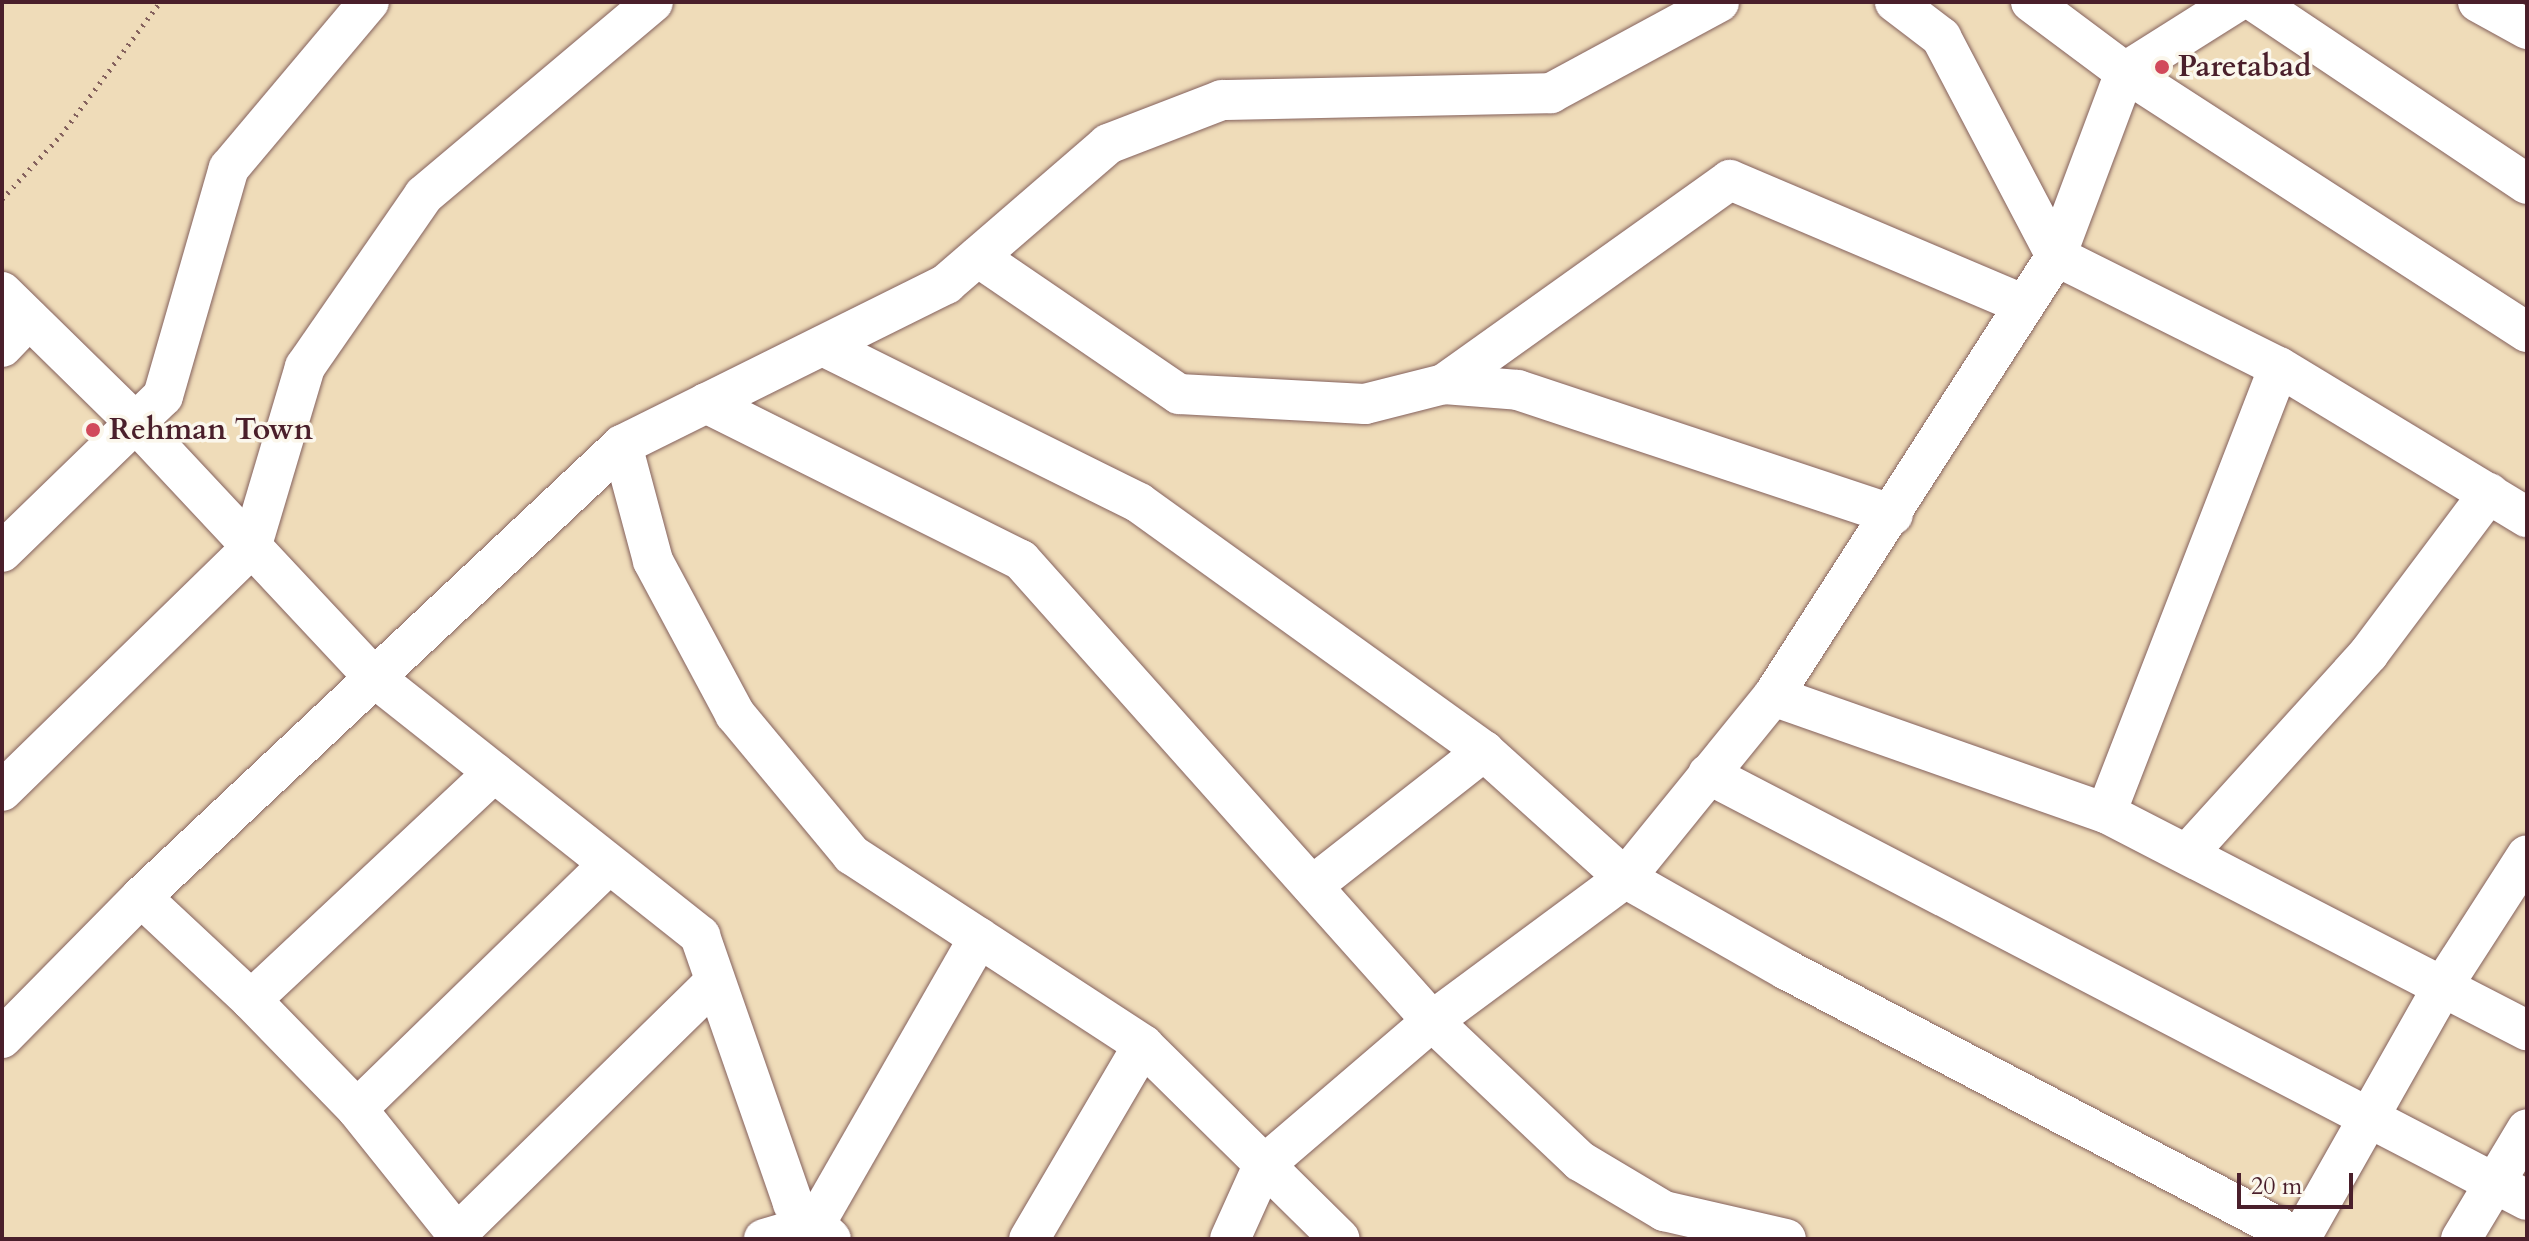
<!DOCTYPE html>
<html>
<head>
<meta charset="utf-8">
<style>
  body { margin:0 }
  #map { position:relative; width:2529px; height:1241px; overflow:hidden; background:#efdcb9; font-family:Cardo,serif }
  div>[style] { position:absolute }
  .path>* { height:5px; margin-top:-2.5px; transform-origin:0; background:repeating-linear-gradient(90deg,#84615d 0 2px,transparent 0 8px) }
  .roads { filter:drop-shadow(0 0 2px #84615d) drop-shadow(0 0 2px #84615d) }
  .minor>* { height:40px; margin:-20px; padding:0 20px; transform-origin:20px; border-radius:20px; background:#fff }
  .dots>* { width:22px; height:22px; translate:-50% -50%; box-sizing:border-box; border:4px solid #fbf7ec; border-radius:50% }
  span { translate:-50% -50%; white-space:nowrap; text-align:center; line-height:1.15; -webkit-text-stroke:7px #fbf7ec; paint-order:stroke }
  .poi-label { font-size:30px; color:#4a1f2b; font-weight:700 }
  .left { translate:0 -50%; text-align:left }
  .frame { position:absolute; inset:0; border:4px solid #4a1f2b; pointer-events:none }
  .scale { position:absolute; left:2237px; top:1173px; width:116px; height:36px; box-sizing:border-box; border:4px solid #4a1f2b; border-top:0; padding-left:10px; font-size:24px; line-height:28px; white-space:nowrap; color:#4a1f2b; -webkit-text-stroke:6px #fbf7ec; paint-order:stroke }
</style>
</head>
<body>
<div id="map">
  <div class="path">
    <div style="left:2px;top:199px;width:87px;rotate:-47.3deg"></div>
    <div style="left:61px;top:135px;width:166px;rotate:-53.3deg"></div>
  </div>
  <div class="roads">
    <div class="minor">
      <div style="left:1895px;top:2px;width:58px;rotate:37.3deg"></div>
      <div style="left:1941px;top:37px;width:247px;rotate:62.3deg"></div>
      <div style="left:2056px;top:256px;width:249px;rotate:26.5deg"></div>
      <div style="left:2279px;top:367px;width:290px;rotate:31.2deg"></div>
      <div style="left:2031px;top:2px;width:117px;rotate:36.7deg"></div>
      <div style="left:2125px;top:72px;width:479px;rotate:32.9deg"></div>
      <div style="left:2255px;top:2px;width:327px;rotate:33.8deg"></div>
      <div style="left:2478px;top:2px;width:56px;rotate:28.9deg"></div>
      <div style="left:978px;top:257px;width:243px;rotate:34.3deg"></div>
      <div style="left:1179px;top:394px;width:186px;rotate:3.1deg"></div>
      <div style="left:1365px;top:404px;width:81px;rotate:-14.2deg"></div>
      <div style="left:1444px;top:384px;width:74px;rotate:4.6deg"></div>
      <div style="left:1518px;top:390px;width:395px;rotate:18.4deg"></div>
      <div style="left:2px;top:292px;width:187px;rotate:44.4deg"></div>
      <div style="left:136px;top:423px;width:349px;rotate:46.9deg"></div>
      <div style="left:375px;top:678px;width:415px;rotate:38.4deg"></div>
      <div style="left:700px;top:936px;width:283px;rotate:70.8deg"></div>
      <div style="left:793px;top:1203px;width:52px;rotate:43.5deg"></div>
      <div style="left:823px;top:346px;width:353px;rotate:26.4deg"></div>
      <div style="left:1139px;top:503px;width:425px;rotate:35.7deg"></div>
      <div style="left:1484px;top:751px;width:190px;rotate:42deg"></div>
      <div style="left:1625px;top:878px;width:186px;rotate:29.6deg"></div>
      <div style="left:1787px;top:970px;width:580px;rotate:27.63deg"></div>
      <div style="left:2px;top:347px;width:39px;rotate:-46deg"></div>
      <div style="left:1444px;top:384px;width:351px;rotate:-35.5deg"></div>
      <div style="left:1730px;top:180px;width:319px;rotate:23deg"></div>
      <div style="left:706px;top:403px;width:352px;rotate:26.5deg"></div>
      <div style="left:1021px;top:560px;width:618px;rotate:48.28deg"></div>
      <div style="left:1432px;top:1021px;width:204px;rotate:43.4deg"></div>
      <div style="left:1580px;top:1161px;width:98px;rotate:30.8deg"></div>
      <div style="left:1664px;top:1211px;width:125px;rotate:12.9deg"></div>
      <div style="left:622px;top:445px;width:120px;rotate:75deg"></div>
      <div style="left:653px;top:561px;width:174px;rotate:61.8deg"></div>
      <div style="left:735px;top:714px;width:183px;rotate:50.3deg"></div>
      <div style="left:852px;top:855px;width:348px;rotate:33.1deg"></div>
      <div style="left:1143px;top:1045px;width:225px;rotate:120.4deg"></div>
      <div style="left:2px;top:552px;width:224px;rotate:-44.1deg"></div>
      <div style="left:163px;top:396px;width:237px;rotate:-73.9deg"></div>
      <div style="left:229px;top:168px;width:217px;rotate:-49.9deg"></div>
      <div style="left:1773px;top:696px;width:353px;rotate:19.4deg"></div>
      <div style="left:2106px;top:813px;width:474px;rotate:27.3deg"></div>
      <div style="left:1708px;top:774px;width:923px;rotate:27.48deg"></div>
      <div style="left:2px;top:791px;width:348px;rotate:-44.3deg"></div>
      <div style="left:251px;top:548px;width:189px;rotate:-73.4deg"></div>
      <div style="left:305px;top:367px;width:209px;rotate:-55.3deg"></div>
      <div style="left:424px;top:195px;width:299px;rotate:-40.1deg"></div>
      <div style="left:2106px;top:813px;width:478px;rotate:-68.8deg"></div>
      <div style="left:2187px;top:854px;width:271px;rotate:-47.8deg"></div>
      <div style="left:2369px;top:653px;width:200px;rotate:-53.1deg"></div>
      <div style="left:1312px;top:886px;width:219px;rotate:-38.1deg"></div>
      <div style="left:141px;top:897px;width:151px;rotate:43.1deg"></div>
      <div style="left:2px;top:1038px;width:198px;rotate:-45.4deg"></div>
      <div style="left:141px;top:897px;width:660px;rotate:-43.22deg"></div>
      <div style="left:622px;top:445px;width:362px;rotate:-26.4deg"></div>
      <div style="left:946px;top:284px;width:214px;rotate:-40.8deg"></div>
      <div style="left:1108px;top:144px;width:122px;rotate:-21.1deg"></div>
      <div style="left:1222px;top:100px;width:329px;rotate:-1.2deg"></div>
      <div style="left:1551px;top:93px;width:191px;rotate:-28.4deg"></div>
      <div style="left:1143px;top:1045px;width:276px;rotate:44.6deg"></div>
      <div style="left:357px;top:1109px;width:351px;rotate:-44.2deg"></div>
      <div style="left:457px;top:1234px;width:361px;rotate:-44.4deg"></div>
      <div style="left:461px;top:1239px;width:166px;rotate:-128.7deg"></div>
      <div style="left:357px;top:1109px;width:152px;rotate:-134.2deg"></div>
      <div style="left:251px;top:1000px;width:333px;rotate:-43.1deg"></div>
      <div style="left:764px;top:1239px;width:53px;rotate:-16.4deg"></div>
      <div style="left:815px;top:1224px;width:330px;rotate:-60.2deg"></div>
      <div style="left:1230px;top:1239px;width:80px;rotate:-65.7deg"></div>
      <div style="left:1263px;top:1166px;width:223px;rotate:-40.6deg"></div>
      <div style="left:1432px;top:1021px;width:240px;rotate:-36.5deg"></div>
      <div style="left:1625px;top:878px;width:235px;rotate:-50.9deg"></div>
      <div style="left:1773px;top:696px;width:523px;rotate:-57.25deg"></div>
      <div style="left:2056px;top:256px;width:197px;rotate:-69.4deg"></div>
      <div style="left:2125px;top:72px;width:131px;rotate:-32.2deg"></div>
      <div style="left:2300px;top:1239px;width:293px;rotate:-60.5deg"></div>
      <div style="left:2444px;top:984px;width:153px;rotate:-57.2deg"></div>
      <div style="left:2461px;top:1239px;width:128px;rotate:-59deg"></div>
    </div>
  </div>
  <div class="dots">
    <div style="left:2162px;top:67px;background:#d1495b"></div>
    <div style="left:93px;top:430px;background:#d1495b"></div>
  </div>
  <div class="poi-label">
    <span class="left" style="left:2178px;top:67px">Paretabad</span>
    <span class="left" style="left:109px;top:430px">Rehman Town</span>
  </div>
  <div class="frame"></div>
  <div class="scale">20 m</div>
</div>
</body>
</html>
